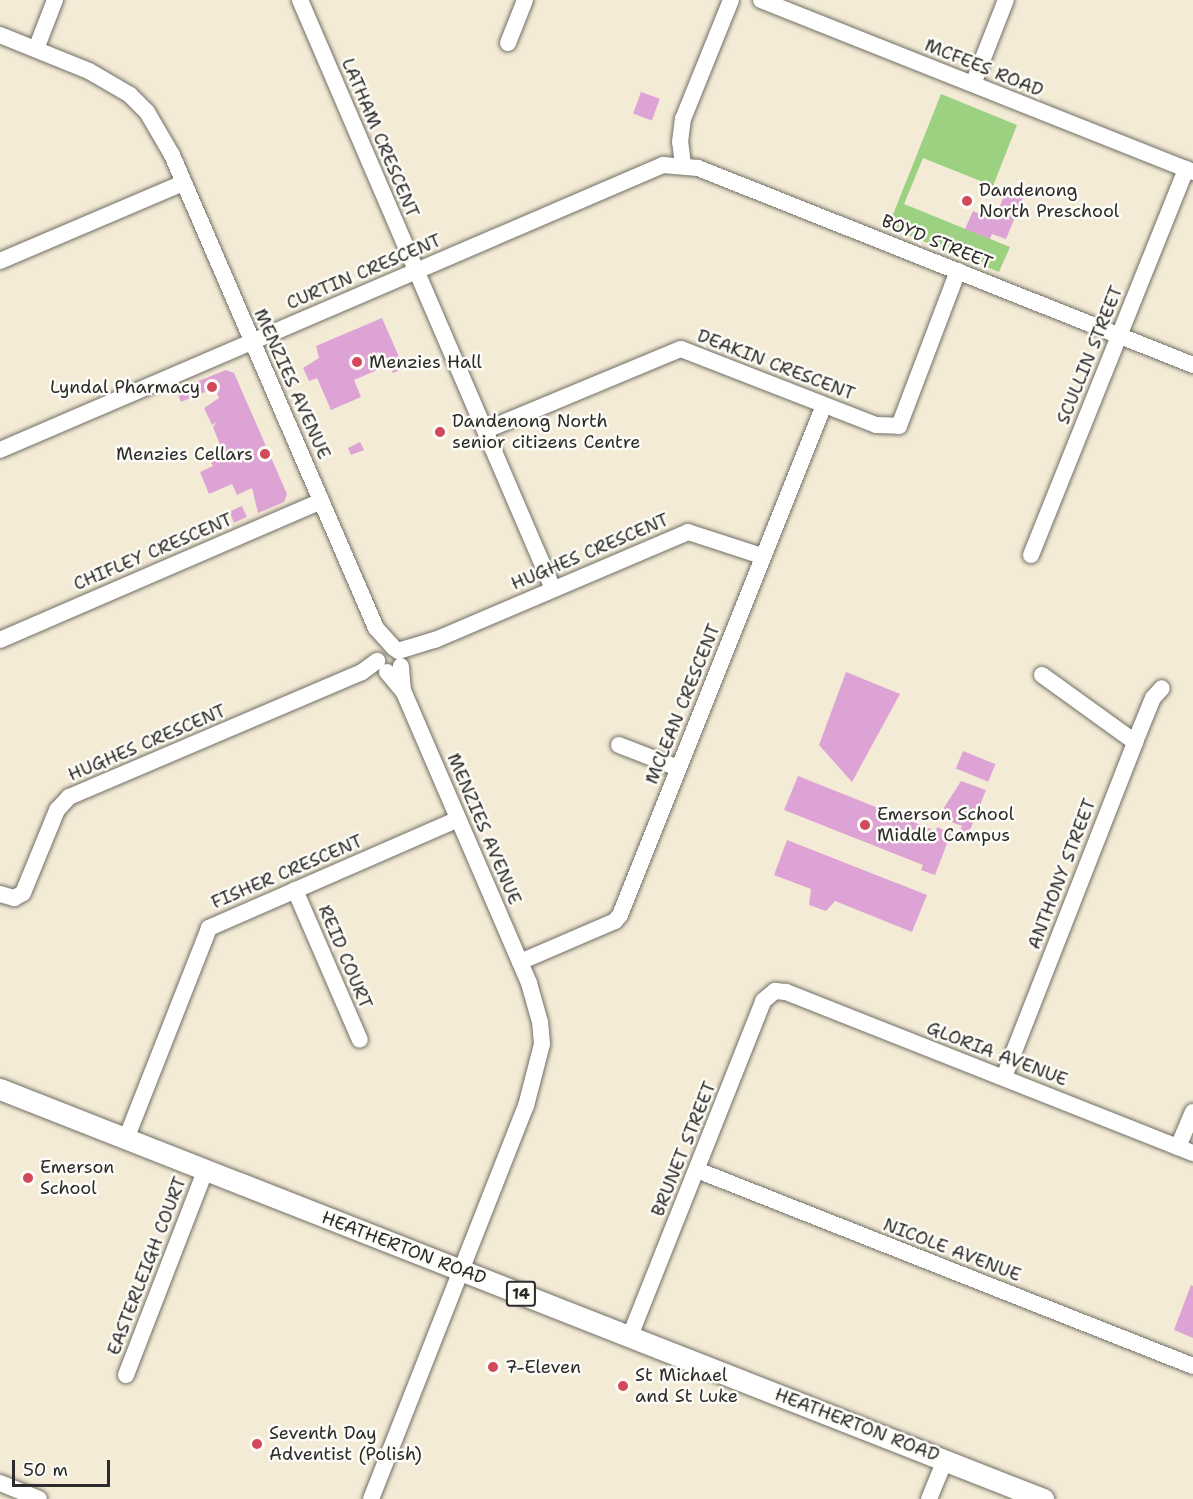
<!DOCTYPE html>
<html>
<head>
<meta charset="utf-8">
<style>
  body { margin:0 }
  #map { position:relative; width:1193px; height:1499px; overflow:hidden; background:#f3ebd5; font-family:"Shantell Sans",sans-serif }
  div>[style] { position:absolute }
  .green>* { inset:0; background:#9cd182 }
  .building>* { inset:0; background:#dea3d5; transform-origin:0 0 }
  .roads { filter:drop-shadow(0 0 2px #716e66) drop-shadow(0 0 2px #716e66) }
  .minor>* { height:16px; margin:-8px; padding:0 8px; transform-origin:8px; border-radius:8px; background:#fff }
  .major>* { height:21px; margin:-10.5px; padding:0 10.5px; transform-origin:10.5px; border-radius:10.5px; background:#fff }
  .dots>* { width:16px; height:16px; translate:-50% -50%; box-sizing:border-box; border:3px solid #fdfcf7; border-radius:50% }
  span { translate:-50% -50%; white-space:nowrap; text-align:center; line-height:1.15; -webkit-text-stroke:5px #fdfcf7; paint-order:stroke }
  .shield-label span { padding:2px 4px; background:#fdfcf7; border:2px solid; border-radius:4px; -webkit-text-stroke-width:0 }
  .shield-label { font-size:16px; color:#2b2b2b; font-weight:700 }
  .street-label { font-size:18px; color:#2b2b2b }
  .poi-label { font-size:18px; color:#2b2b2b }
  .left { translate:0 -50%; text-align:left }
  .right { translate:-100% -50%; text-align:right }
  .scale { position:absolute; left:12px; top:1460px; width:98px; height:27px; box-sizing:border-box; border:3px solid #2b2b2b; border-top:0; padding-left:8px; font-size:18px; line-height:21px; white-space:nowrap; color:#2b2b2b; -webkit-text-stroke:4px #fdfcf7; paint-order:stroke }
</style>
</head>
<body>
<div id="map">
  <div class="green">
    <div style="clip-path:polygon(941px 94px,1017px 125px,993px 186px,923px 158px,904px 204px,1010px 247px,999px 272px,888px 227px)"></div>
  </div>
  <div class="building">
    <div style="left:641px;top:92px;width:20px;height:23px;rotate:20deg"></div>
    <div style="clip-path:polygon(1006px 191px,1023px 198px,1006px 239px,992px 234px,990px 239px,965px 229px,973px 211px,994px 220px)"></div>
    <div style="clip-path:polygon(382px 318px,404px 368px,393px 373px,389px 365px,354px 380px,361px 397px,331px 410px,317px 378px,309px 381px,303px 368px,319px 358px,316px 346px)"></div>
    <div style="clip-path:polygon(226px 370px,234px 373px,287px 494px,284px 502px,258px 513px,252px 488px,237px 495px,232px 484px,209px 494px,200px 472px,213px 466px,208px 456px,222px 450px,213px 427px,217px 422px,212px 425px,204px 408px,219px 398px,215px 388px,181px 402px,176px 390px)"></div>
    <div style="clip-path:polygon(360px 442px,364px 450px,351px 455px,348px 448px)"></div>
    <div style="left:242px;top:506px;width:12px;height:14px;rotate:66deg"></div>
    <div style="clip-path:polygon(846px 672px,900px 694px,852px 782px,819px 745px)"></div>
    <div style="left:963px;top:751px;width:35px;height:19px;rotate:22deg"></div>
    <div style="clip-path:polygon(798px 776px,936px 831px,937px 827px,951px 833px,935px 875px,921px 870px,923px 865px,784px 810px)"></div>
    <div style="clip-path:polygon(961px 781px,986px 790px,968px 835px,960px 831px,962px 826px,938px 817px)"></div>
    <div style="clip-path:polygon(787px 840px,927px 895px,912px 932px,835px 901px,826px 911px,809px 905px,811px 889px,774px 875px)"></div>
    <div style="clip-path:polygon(1191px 1285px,1193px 1286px,1193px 1338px,1174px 1330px)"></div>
  </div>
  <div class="roads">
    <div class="minor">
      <div style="left:300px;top:0;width:641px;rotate:66.75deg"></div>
      <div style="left:761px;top:0;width:465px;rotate:21.7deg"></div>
      <div style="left:0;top:35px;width:96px;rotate:22deg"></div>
      <div style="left:89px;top:71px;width:48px;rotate:30.3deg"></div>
      <div style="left:130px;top:95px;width:24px;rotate:45deg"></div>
      <div style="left:147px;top:112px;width:50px;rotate:59.8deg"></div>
      <div style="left:172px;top:155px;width:515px;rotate:66.67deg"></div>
      <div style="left:376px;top:628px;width:27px;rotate:48deg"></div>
      <div style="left:508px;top:43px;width:46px;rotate:-68.4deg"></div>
      <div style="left:36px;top:49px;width:53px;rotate:-68.8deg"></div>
      <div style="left:973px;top:84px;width:90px;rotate:-68.6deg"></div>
      <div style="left:683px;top:165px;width:23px;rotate:-97deg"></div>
      <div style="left:680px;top:142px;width:23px;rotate:-83deg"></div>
      <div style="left:683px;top:119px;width:128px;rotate:-68deg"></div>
      <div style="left:0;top:261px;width:199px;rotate:-23.1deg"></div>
      <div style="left:486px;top:430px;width:211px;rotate:-22.6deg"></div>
      <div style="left:681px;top:349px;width:209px;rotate:21.3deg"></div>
      <div style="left:876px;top:425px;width:23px;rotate:2deg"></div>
      <div style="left:899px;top:426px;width:166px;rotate:-69.2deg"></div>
      <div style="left:0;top:450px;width:722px;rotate:-23.26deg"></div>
      <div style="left:663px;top:165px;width:35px;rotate:5deg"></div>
      <div style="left:698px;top:168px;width:533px;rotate:21.7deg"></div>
      <div style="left:1031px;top:555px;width:416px;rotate:-68.1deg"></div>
      <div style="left:0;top:640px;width:350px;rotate:-23.4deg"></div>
      <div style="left:398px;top:651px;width:39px;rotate:-17deg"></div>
      <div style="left:435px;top:640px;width:275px;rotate:-23.1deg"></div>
      <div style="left:688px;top:532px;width:78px;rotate:18deg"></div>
      <div style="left:387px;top:672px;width:25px;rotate:50deg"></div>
      <div style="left:1042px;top:675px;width:115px;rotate:35.8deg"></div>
      <div style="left:619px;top:745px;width:63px;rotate:21.3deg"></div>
      <div style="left:295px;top:890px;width:163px;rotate:66.6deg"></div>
      <div style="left:0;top:894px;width:15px;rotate:16deg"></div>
      <div style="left:14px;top:898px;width:10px;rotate:-29deg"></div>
      <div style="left:23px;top:893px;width:90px;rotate:-67.7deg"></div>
      <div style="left:57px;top:810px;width:18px;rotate:-47deg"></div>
      <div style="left:69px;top:797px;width:319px;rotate:-23.1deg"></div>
      <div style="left:362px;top:672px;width:19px;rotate:-36deg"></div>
      <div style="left:520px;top:962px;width:103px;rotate:-23.3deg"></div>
      <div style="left:615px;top:921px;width:8px;rotate:-50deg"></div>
      <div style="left:620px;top:915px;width:549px;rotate:-68.2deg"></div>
      <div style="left:1004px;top:1077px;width:360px;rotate:-68.6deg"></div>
      <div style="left:1135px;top:742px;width:48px;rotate:-67.8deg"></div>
      <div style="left:1153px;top:698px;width:13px;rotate:-48deg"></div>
      <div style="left:126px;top:1139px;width:227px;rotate:-68.5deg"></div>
      <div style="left:209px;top:928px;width:272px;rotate:-23.6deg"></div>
      <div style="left:1178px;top:1147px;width:38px;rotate:-67deg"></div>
      <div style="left:697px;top:1170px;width:533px;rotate:21.56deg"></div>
      <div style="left:630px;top:1336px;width:360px;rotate:-68.3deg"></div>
      <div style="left:763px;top:1001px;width:16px;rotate:-40deg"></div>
      <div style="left:775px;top:991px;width:11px;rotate:5deg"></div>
      <div style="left:786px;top:992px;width:438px;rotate:21.6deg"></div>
      <div style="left:126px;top:1375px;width:219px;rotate:-68.8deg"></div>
      <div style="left:0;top:1483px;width:42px;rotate:22.3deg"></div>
      <div style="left:371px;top:1499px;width:422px;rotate:-68.5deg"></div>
      <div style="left:526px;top:1106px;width:64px;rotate:-75.5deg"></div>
      <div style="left:542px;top:1044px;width:22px;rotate:-95deg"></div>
      <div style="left:540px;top:1022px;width:41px;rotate:-105.8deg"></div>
      <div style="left:529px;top:983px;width:318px;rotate:-113.3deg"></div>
      <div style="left:403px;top:691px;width:25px;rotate:-95deg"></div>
      <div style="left:929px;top:1499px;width:42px;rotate:-67.7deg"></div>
    </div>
    <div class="major">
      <div style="left:0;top:1089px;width:1121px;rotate:21.46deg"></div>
    </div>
  </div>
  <div class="dots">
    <div style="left:967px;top:201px;background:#d1495b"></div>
    <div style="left:357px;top:362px;background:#d1495b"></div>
    <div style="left:212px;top:387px;background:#d1495b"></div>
    <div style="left:440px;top:432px;background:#d1495b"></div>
    <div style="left:265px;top:454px;background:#d1495b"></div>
    <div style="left:865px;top:825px;background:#d1495b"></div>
    <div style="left:28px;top:1178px;background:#d1495b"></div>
    <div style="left:493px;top:1367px;background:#d1495b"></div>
    <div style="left:623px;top:1386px;background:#d1495b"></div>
    <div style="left:257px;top:1444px;background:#d1495b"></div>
  </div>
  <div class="shield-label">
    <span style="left:521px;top:1294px">14</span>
  </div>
  <div class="street-label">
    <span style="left:984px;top:68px;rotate:22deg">MCFEES ROAD</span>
    <span style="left:380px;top:138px;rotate:67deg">LATHAM CRESCENT</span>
    <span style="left:937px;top:242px;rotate:22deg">BOYD STREET</span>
    <span style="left:364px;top:272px;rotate:-23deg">CURTIN CRESCENT</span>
    <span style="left:1090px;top:355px;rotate:-68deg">SCULLIN STREET</span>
    <span style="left:776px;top:365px;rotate:21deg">DEAKIN CRESCENT</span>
    <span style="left:292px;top:384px;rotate:66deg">MENZIES AVENUE</span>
    <span style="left:153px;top:552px;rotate:-23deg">CHIFLEY CRESCENT</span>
    <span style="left:590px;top:552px;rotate:-23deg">HUGHES CRESCENT</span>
    <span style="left:683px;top:704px;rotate:-68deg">MCLEAN CRESCENT</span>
    <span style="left:147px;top:743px;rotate:-23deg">HUGHES CRESCENT</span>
    <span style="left:484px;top:829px;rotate:67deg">MENZIES AVENUE</span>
    <span style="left:287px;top:872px;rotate:-23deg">FISHER CRESCENT</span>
    <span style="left:1062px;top:874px;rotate:-69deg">ANTHONY STREET</span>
    <span style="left:345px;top:957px;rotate:67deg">REID COURT</span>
    <span style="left:997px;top:1054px;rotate:21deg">GLORIA AVENUE</span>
    <span style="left:684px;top:1149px;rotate:-68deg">BRUNET STREET</span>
    <span style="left:404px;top:1248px;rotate:21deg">HEATHERTON ROAD</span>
    <span style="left:952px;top:1250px;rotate:21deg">NICOLE AVENUE</span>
    <span style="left:147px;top:1266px;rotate:-69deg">EASTERLEIGH COURT</span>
    <span style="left:857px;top:1425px;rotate:21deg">HEATHERTON ROAD</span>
  </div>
  <div class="poi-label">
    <span class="left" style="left:979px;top:201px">Dandenong<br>North Preschool</span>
    <span class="left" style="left:369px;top:362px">Menzies Hall</span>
    <span class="right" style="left:200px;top:387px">Lyndal Pharmacy</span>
    <span class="left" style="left:452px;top:432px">Dandenong North<br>senior citizens Centre</span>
    <span class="right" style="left:253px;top:454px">Menzies Cellars</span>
    <span class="left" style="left:877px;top:825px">Emerson School<br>Middle Campus</span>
    <span class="left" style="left:40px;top:1178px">Emerson<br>School</span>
    <span class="left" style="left:505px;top:1367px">7-Eleven</span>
    <span class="left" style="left:635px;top:1386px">St Michael<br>and St Luke</span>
    <span class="left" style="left:269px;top:1444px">Seventh Day<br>Adventist (Polish)</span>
  </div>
  <div class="scale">50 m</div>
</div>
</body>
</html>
